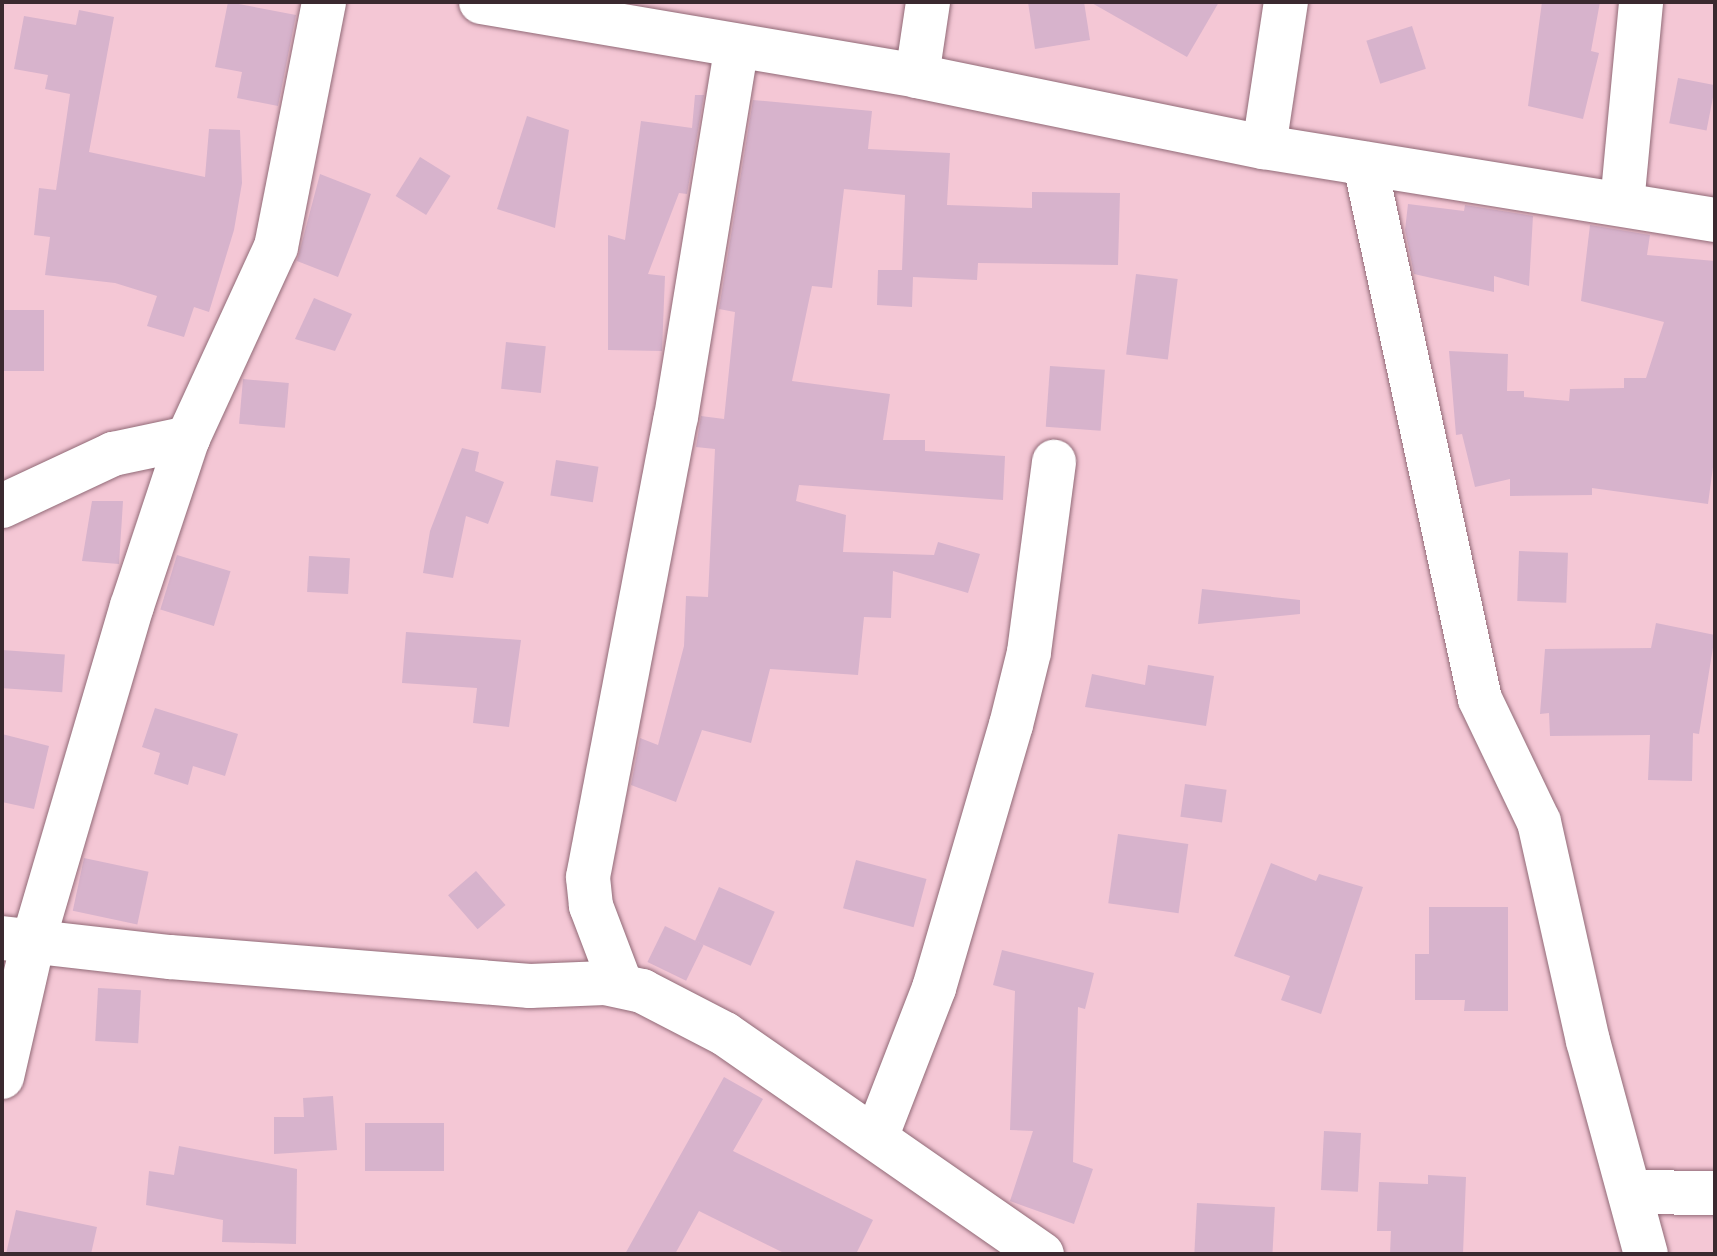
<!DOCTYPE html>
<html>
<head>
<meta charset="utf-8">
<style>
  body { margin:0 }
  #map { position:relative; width:1717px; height:1256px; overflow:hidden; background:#f4c7d5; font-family:"Roboto Condensed",sans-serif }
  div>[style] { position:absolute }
  .building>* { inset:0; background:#d7b3cc; transform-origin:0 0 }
  .roads { filter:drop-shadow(0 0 2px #916a77) drop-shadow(0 0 2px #916a77) }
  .minor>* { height:44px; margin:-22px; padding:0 22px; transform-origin:22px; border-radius:22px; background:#fff }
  span { translate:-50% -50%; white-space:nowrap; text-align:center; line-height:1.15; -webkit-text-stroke:8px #fdf3f6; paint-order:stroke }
  .frame { position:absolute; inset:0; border:4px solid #3a292f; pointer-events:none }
</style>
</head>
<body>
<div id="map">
  <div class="building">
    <div style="clip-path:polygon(228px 2px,296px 15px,278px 106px,237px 98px,242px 72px,215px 67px)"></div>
    <div style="clip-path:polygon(1028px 2px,1084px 2px,1090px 40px,1035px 49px)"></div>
    <div style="clip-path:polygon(1090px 2px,1219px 2px,1187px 57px)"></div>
    <div style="clip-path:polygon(1542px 2px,1600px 2px,1591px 51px,1599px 53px,1583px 119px,1528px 106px)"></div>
    <div style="clip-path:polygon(79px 10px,114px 17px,89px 152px,205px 177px,209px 129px,240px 130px,242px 183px,234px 230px,209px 312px,194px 307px,184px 337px,147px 326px,157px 296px,115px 283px,45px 275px,50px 237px,34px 235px,39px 188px,56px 190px,70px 94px,45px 89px,48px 75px,14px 69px,24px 16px,76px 25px)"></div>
    <div style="left:1412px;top:26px;width:45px;height:48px;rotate:72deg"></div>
    <div style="left:1678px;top:78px;width:38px;height:46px;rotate:11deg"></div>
    <div style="clip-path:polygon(695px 95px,704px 95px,687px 194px,679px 193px,648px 274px,665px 276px,662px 351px,608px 350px,608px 235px,625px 240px,641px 121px,692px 128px)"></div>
    <div style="clip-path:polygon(753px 100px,872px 111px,868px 149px,950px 153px,947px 205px,1032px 208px,1032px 192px,1120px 193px,1118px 265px,978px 263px,977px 280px,913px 277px,912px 307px,877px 305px,878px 270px,902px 270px,905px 195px,844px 189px,832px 288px,812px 286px,792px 381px,890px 394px,883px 440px,925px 440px,925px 451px,1005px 456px,1003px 500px,799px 485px,796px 501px,846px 515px,843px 552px,934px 555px,938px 542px,980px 554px,968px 593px,893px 571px,891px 618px,864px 617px,858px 675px,770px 669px,751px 743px,702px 730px,676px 802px,631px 785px,640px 738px,658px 745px,684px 646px,686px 596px,708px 597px,715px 449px,696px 447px,701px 416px,724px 419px,735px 312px,719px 309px)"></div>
    <div style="clip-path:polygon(527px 116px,569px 130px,555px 228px,497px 209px)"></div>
    <div style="left:420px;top:157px;width:36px;height:46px;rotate:32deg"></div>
    <div style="clip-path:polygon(320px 174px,371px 194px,338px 277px,297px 261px)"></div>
    <div style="clip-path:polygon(1408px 204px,1464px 211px,1465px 205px,1533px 216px,1529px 286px,1494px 276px,1494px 292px,1414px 274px,1405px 230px)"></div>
    <div style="clip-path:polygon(1590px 225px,1650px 235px,1647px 255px,1715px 261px,1715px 452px,1708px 504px,1592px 488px,1592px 495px,1510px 496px,1510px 479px,1475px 487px,1462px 434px,1456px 435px,1449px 351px,1508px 354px,1507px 391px,1524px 391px,1524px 397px,1569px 401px,1570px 389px,1624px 388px,1624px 378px,1646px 378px,1664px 322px,1581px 301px)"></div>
    <div style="left:1136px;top:274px;width:42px;height:81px;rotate:7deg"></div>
    <div style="clip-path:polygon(314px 298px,352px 314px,335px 351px,295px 339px)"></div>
    <div style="left:44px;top:310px;width:61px;height:42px;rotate:90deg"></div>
    <div style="left:506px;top:342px;width:40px;height:47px;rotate:6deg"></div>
    <div style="left:1050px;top:366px;width:55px;height:61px;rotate:4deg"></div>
    <div style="left:243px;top:379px;width:46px;height:45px;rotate:5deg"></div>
    <div style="clip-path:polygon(462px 448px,479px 452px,475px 471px,504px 482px,488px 524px,466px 516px,453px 578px,423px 573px,430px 531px)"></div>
    <div style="left:556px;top:460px;width:43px;height:36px;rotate:9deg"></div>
    <div style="clip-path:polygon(92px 501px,123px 501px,119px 564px,82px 561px)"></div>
    <div style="left:1519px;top:551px;width:49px;height:50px;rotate:2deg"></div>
    <div style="left:177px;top:555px;width:56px;height:57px;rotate:17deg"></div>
    <div style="left:309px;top:556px;width:41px;height:36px;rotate:3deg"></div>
    <div style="clip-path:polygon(1202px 589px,1300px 600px,1300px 614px,1198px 624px)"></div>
    <div style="clip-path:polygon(1656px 623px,1715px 635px,1699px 734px,1693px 733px,1692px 781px,1648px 780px,1650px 735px,1550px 736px,1549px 713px,1540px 714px,1545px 649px,1651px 648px)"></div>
    <div style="clip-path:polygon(406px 632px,521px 640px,509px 727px,473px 723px,477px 688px,402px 683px)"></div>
    <div style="left:2px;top:650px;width:63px;height:38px;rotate:4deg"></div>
    <div style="clip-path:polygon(1148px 665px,1214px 676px,1206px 726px,1085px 707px,1092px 674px,1145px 685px)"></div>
    <div style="clip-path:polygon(155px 708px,238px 734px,225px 776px,193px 766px,188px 785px,154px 774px,160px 753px,142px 747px)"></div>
    <div style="clip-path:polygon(2px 734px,49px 746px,34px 809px,2px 802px)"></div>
    <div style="left:1185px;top:784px;width:42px;height:33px;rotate:8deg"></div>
    <div style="left:1118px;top:834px;width:71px;height:70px;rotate:8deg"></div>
    <div style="left:84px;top:858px;width:66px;height:54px;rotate:12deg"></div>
    <div style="left:856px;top:860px;width:73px;height:50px;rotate:15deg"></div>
    <div style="clip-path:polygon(1271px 863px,1316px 881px,1319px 874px,1363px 887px,1321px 1014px,1281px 1000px,1290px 976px,1234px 956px)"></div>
    <div style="left:476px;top:871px;width:45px;height:37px;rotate:49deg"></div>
    <div style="left:719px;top:887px;width:61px;height:59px;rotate:24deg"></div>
    <div style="clip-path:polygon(1429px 907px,1508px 907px,1508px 1011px,1464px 1011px,1465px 1000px,1415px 1000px,1415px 954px,1429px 954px)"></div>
    <div style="left:665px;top:926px;width:43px;height:40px;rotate:26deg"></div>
    <div style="clip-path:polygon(1002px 950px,1094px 973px,1085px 1009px,1078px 1007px,1073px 1162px,1093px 1169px,1074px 1224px,1010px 1201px,1033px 1131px,1010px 1130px,1015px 991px,993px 985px)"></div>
    <div style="left:98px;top:988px;width:43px;height:53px;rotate:3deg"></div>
    <div style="clip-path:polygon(724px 1077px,763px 1099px,733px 1151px,873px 1220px,856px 1254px,786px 1254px,699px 1211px,675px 1254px,625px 1254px)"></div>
    <div style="clip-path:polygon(333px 1096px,337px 1150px,274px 1154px,274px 1117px,304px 1117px,303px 1098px)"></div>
    <div style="left:365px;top:1123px;width:79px;height:48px"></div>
    <div style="left:1324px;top:1131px;width:37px;height:59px;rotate:3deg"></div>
    <div style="clip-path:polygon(179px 1146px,297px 1169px,296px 1244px,222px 1242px,223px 1220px,146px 1205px,149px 1171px,174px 1175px)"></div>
    <div style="clip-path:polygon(1428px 1175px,1466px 1177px,1463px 1254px,1390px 1254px,1391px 1231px,1377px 1231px,1379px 1182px,1428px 1184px)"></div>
    <div style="left:1197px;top:1203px;width:78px;height:49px;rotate:3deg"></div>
    <div style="clip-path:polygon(16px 1210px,97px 1227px,91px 1254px,6px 1254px)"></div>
  </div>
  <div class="roads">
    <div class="minor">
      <div style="left:481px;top:2px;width:442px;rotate:9.6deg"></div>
      <div style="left:917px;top:76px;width:354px;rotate:11.6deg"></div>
      <div style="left:1264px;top:147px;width:457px;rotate:9.2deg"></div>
      <div style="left:917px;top:76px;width:75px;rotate:-81.5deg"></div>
      <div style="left:1264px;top:147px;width:147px;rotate:-81.4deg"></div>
      <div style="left:1365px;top:164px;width:547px;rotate:77.87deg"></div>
      <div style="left:1480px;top:699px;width:136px;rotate:64.4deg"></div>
      <div style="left:1539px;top:822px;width:224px;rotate:77.4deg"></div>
      <div style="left:1588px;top:1041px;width:221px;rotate:74.8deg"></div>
      <div style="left:1622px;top:204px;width:203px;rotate:-84.6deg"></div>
      <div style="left:2px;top:506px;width:123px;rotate:-25.1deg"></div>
      <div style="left:113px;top:454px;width:77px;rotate:-12deg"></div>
      <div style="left:2px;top:938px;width:169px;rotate:6.5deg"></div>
      <div style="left:170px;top:957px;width:361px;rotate:4.6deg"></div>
      <div style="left:530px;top:986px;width:75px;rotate:-2.3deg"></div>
      <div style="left:605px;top:983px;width:38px;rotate:12deg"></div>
      <div style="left:642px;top:991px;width:93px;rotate:27.4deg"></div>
      <div style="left:725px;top:1034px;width:386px;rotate:34.8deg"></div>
      <div style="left:621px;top:985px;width:85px;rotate:-110.8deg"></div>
      <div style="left:591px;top:906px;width:29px;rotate:-96deg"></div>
      <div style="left:588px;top:877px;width:468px;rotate:-79.2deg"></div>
      <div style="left:676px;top:417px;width:376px;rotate:-80.7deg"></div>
      <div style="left:2px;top:1077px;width:139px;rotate:-77.1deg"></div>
      <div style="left:33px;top:942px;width:350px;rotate:-73.6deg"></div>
      <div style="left:132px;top:606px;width:177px;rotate:-71.6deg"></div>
      <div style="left:188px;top:438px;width:210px;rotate:-65.3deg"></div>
      <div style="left:276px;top:247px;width:250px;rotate:-78.9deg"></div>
      <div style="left:877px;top:1135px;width:158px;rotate:-68.8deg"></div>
      <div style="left:934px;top:988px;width:274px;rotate:-73.7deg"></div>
      <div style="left:1011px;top:725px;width:75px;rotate:-76.1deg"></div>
      <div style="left:1029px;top:652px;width:192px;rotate:-82.5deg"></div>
      <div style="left:1632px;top:1192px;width:83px;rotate:0.7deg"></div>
    </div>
  </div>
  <div class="frame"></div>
</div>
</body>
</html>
